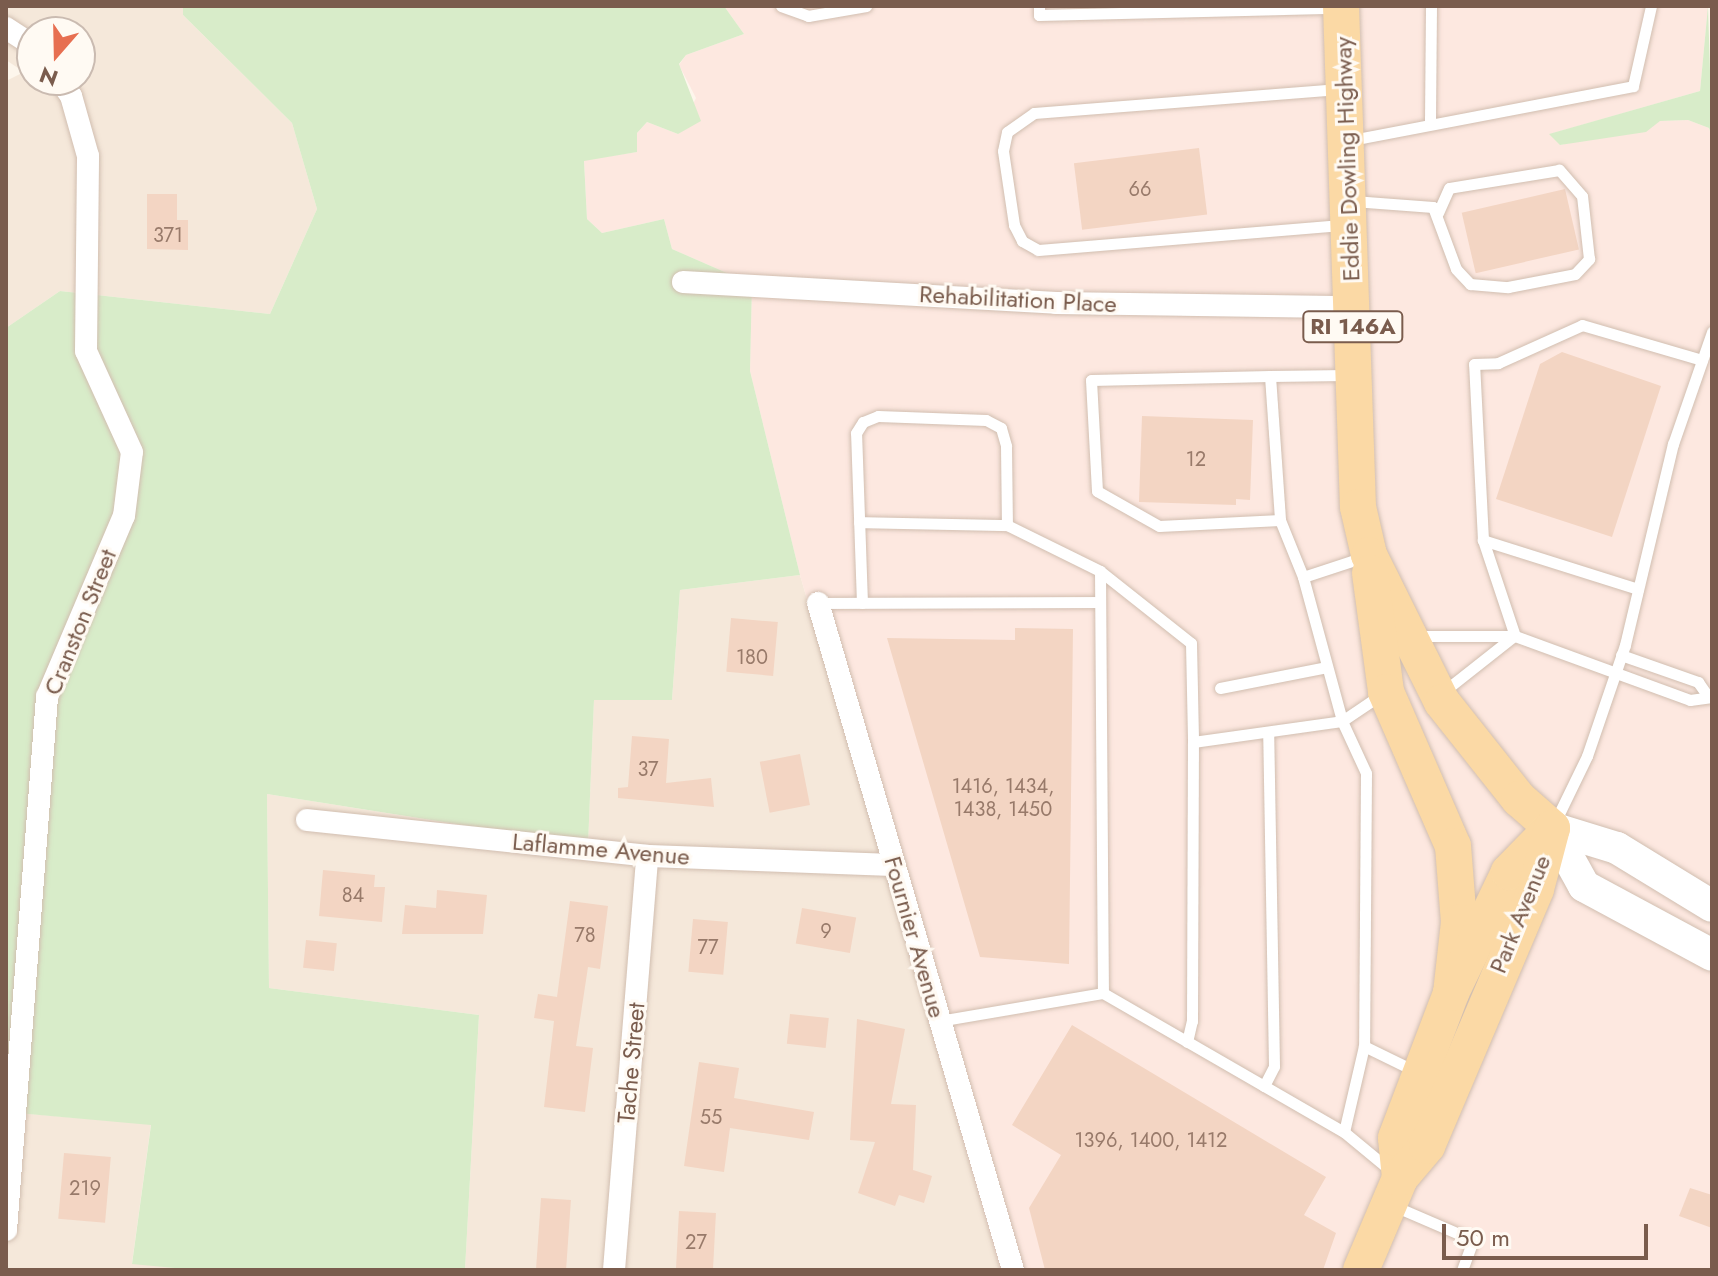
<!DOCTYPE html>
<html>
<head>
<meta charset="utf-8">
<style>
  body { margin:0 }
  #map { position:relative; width:1718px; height:1276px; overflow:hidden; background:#fdf6ec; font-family:Jost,sans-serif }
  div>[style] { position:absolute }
  .residential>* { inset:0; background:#f5e8da }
  .commercial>* { inset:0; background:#fde8e0 }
  .green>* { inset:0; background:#d8ecc9 }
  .building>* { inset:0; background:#f3d5c3; transform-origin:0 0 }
  .roads { filter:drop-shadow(0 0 2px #d1beb0) drop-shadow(0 0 2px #d1beb0) }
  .lane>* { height:11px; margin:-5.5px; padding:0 5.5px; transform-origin:5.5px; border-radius:5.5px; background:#fff }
  .street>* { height:22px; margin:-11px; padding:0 11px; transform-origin:11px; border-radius:11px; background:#fff }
  .secondary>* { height:32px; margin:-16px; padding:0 16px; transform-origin:16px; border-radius:16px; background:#fff }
  .primary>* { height:36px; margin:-18px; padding:0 18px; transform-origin:18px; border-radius:18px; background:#fbd9a5 }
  span { translate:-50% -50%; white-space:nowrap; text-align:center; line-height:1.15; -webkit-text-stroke:6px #fffaf3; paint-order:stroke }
  .number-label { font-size:20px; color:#987a6a }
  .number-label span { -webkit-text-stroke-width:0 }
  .shield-label span { padding:2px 6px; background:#fffaf3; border:2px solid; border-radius:6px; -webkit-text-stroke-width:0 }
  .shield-label { font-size:22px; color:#7a5c4d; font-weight:700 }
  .street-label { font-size:24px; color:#7a5c4d }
  .frame { position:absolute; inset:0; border:8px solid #7a5c4d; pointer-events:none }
  .north { position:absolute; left:16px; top:16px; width:80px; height:80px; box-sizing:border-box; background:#fffaf3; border:2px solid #cabbb1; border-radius:50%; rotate:200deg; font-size:22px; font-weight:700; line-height:32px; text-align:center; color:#7a5c4d }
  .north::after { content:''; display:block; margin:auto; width:28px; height:36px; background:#e76f51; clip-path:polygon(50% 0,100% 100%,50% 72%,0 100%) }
  .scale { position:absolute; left:1442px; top:1224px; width:206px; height:36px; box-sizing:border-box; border:4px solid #7a5c4d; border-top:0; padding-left:10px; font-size:24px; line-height:28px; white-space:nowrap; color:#7a5c4d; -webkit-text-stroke:6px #fffaf3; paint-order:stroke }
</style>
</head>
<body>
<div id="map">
  <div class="residential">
    <div style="clip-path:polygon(evenodd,6px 6px,183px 6px,183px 15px,292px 123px,317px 209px,270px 314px,60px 291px,6px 328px,6px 81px,24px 72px,6px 60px,6px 6px,32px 32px,80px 32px,80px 80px,32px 80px,32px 32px)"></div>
    <div style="clip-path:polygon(800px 575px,1000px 1270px,465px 1270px,479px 1015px,269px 988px,267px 794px,588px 845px,594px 699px,672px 700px,680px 590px)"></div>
    <div style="clip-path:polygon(6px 1112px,151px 1124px,132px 1263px,196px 1270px,6px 1270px)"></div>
  </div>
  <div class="commercial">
    <div style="clip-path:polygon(724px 6px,1708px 6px,1700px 91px,1550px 134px,1561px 145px,1660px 121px,1688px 120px,1709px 128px,1712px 137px,1712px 1270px,1000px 1270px,800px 575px,750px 371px,752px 284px,672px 249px,664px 219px,602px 233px,587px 219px,584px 160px,637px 152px,637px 133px,647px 122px,678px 134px,696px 98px,679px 65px,686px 55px,744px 34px)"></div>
  </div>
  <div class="green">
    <div style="clip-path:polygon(183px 6px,724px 6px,744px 34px,686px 55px,679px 64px,701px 121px,678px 134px,647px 122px,637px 133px,637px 152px,584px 161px,587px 219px,602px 233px,664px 219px,672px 249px,752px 284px,750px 371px,800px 575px,680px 590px,672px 700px,594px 700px,588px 845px,267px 794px,269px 988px,479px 1015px,465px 1270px,196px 1270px,132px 1264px,151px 1125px,6px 1112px,6px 328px,60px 291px,270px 314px,317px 209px,292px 123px,183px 15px)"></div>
    <div style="clip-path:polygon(1708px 6px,1712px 137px,1709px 128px,1688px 120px,1660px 121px,1646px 132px,1560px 145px,1549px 134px,1700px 91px)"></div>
  </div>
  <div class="building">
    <div style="left:1199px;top:148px;width:67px;height:126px;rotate:83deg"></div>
    <div style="left:1565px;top:189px;width:62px;height:106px;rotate:77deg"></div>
    <div style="clip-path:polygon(147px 194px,177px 194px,177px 220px,188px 220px,188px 250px,147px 249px)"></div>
    <div style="clip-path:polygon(1562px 352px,1661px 386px,1612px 537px,1496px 499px,1540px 364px)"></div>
    <div style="clip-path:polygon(1142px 416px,1253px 420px,1250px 500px,1236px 499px,1236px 505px,1139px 502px)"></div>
    <div style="left:731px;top:618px;width:47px;height:54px;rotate:5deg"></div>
    <div style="clip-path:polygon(1015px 628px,1073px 629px,1069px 964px,980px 957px,887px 638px,1015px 640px)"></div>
    <div style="clip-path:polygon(632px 736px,669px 739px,666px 783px,711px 778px,714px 807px,618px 798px,618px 788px,628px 787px)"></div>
    <div style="left:800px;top:754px;width:52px;height:41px;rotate:79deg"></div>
    <div style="clip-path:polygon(323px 870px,375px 875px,374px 887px,385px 887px,382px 922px,319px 916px)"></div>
    <div style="clip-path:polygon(437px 890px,487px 895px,483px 934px,402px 934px,405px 905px,436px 908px)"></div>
    <div style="clip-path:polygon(570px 901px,608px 906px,600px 969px,588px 967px,576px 1046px,593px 1048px,585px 1112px,544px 1107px,554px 1021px,534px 1018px,538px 994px,557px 997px)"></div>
    <div style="left:802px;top:908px;width:55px;height:36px;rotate:10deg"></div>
    <div style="left:693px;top:919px;width:35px;height:53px;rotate:5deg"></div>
    <div style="left:306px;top:940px;width:31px;height:28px;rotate:6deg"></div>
    <div style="left:790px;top:1014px;width:39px;height:30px;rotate:6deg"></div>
    <div style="clip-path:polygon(857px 1019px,905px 1029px,891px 1104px,916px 1105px,913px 1170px,932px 1176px,924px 1203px,899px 1195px,895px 1206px,858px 1193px,875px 1142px,850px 1140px)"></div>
    <div style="clip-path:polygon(1072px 1025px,1326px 1177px,1304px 1215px,1336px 1233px,1323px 1270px,1045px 1270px,1029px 1208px,1061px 1155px,1012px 1125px)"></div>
    <div style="clip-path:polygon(699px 1062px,739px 1068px,734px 1098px,814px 1112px,809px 1140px,730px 1128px,724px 1172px,684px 1166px)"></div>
    <div style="left:64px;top:1153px;width:47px;height:66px;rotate:5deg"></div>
    <div style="clip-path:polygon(1690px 1188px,1712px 1195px,1712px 1228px,1679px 1216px)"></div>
    <div style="left:541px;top:1198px;width:30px;height:72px;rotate:4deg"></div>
    <div style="left:679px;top:1211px;width:37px;height:59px;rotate:3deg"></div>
  </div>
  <div class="roads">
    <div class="lane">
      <div style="left:781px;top:6px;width:29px;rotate:20deg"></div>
      <div style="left:808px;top:16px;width:59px;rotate:-9.8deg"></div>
      <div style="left:1039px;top:6px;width:9px;rotate:90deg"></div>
      <div style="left:1039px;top:15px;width:297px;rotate:-1.4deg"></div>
      <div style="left:1339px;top:89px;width:306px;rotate:175.5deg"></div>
      <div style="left:1034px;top:113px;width:33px;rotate:145deg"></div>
      <div style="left:1007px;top:132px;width:19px;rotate:102deg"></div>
      <div style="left:1003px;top:151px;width:75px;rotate:81.5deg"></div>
      <div style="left:1014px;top:225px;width:18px;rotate:63deg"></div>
      <div style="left:1022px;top:241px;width:18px;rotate:29deg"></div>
      <div style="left:1038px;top:250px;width:308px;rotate:-4.7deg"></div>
      <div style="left:1430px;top:120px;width:114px;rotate:-89.5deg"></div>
      <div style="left:1351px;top:140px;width:287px;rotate:-10.8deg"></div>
      <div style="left:1633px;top:86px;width:82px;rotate:-77.3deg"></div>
      <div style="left:1353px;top:201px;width:80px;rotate:4.3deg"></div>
      <div style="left:1433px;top:207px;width:66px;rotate:69.6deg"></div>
      <div style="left:1456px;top:269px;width:21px;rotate:47deg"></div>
      <div style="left:1470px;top:284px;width:38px;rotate:5deg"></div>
      <div style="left:1508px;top:287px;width:68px;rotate:-11deg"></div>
      <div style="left:1575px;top:274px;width:21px;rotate:-47deg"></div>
      <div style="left:1589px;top:259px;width:63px;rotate:-96.3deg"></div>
      <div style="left:1582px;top:196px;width:35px;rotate:-131deg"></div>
      <div style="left:1559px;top:170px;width:111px;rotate:170.7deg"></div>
      <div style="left:1449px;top:188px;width:27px;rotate:114deg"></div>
      <div style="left:1270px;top:376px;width:144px;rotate:86deg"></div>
      <div style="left:1280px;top:520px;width:121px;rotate:177.2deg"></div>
      <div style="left:1159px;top:526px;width:71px;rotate:-150.6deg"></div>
      <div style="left:1097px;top:491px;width:111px;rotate:-93.1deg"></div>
      <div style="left:1091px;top:380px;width:179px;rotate:-1.3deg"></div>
      <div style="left:1270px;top:376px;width:77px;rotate:-0.7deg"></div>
      <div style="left:1280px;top:520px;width:61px;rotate:68deg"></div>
      <div style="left:859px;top:522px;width:148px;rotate:1.2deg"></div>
      <div style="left:1483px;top:540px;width:101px;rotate:71.6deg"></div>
      <div style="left:1364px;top:557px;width:64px;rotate:161.8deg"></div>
      <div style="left:1303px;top:577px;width:149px;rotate:74.8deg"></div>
      <div style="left:1342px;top:721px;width:57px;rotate:65.2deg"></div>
      <div style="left:1366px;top:773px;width:273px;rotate:90.4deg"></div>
      <div style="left:1364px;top:1046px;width:59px;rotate:26.1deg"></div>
      <div style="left:1100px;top:571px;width:422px;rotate:89.6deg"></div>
      <div style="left:1638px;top:589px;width:163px;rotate:-162.5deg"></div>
      <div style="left:1483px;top:540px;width:176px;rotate:-92.9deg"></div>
      <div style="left:1474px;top:364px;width:24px;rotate:-2deg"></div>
      <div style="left:1498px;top:363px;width:92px;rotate:-24.3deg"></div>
      <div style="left:1582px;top:325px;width:125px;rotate:16.3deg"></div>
      <div style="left:818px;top:603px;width:282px;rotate:-0.2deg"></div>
      <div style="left:862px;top:603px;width:170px;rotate:-92deg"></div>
      <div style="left:856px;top:433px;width:13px;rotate:-58deg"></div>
      <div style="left:863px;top:422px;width:16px;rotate:-22deg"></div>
      <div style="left:878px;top:416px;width:108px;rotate:2.1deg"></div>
      <div style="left:986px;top:420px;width:17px;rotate:28deg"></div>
      <div style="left:1001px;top:428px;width:19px;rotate:74deg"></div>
      <div style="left:1006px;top:446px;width:79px;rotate:89.3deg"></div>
      <div style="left:1007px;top:525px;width:104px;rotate:26.3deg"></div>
      <div style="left:1100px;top:571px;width:116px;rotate:38.4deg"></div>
      <div style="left:1191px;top:643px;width:99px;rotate:88.8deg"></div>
      <div style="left:1193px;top:742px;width:150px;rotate:-8deg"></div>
      <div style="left:1342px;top:721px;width:48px;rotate:-34deg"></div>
      <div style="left:1417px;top:636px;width:98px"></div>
      <div style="left:1515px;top:636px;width:186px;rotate:20.1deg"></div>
      <div style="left:1690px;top:700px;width:22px;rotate:-8deg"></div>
      <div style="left:1621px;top:655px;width:82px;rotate:19.3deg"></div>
      <div style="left:1698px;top:682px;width:16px;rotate:55deg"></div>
      <div style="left:1220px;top:688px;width:109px;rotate:-11.1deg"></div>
      <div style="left:1443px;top:692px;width:90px;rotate:-38.3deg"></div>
      <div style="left:1554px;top:824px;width:76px;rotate:-64.1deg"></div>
      <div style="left:1587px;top:756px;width:117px;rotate:-71.1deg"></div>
      <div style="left:1625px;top:645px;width:207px;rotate:-76.6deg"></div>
      <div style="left:1673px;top:444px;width:119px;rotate:-70.8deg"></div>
      <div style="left:939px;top:1021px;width:166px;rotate:-9.7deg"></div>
      <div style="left:1103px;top:993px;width:278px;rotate:30deg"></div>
      <div style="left:1187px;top:1042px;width:22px;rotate:-77deg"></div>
      <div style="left:1192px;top:1021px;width:279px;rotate:-89.8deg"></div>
      <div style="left:1364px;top:1046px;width:88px;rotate:103.1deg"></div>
      <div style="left:1344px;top:1132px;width:60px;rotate:39.6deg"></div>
      <div style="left:1264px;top:1086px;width:22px;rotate:-63deg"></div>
      <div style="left:1274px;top:1066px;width:334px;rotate:-91deg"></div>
      <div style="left:1394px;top:1206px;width:86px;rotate:23.3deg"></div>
      <div style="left:1473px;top:1240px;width:32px;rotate:110deg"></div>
    </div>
    <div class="street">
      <div style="left:6px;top:28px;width:31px;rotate:33deg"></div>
      <div style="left:683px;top:282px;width:374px;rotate:3.2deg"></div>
      <div style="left:1056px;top:303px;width:297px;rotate:0.8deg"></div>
      <div style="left:818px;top:603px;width:695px;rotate:73.7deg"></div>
      <div style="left:307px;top:820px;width:342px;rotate:6deg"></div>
      <div style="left:647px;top:856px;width:248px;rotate:2.1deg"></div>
      <div style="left:6px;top:1230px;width:535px;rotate:-85.6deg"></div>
      <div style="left:47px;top:697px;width:197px;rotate:-67deg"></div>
      <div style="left:124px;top:516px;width:64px;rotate:-82.9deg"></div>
      <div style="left:132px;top:452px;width:111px;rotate:-114.5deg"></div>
      <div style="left:86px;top:351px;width:195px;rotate:-89.4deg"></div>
      <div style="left:88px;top:156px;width:62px;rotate:-105.8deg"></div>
      <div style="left:71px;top:96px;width:19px;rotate:-125deg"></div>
      <div style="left:614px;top:1270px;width:415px;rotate:-85.4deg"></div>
    </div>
    <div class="secondary">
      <div style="left:1552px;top:828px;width:66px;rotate:61.1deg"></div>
      <div style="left:1584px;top:886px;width:145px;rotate:28.3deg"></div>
      <div style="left:1552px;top:828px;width:68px;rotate:17.1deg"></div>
      <div style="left:1617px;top:848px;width:111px;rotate:31.4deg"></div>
    </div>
    <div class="primary">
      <div style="left:1341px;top:6px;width:501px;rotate:88.06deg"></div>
      <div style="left:1358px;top:507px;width:49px;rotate:77.1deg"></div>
      <div style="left:1369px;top:555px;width:164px;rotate:63.6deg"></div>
      <div style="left:1442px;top:702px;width:124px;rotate:51.6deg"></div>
      <div style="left:1519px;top:799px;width:44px;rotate:41.3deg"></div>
      <div style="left:1370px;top:573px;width:120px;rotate:82.3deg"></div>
      <div style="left:1386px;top:692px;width:168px;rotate:66.5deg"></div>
      <div style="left:1453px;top:846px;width:76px;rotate:85.5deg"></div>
      <div style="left:1459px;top:922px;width:71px;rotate:96.4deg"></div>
      <div style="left:1400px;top:1178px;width:40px;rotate:-95.7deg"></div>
      <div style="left:1396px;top:1138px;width:155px;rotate:-69.2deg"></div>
      <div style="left:1451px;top:993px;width:134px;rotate:-64.4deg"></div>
      <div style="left:1509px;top:872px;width:60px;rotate:-45.7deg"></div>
      <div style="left:1361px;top:1270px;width:100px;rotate:-67deg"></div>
      <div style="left:1400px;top:1178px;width:42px;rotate:-49.8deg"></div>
      <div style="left:1427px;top:1146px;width:279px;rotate:-67deg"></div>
      <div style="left:1536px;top:889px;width:63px;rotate:-75.3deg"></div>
    </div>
  </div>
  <div class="number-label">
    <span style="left:1140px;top:189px">66</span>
    <span style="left:168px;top:235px">371</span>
    <span style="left:1196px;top:459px">12</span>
    <span style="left:752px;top:657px">180</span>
    <span style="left:648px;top:769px">37</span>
    <span style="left:1003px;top:798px">1416, 1434,<br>1438, 1450</span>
    <span style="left:353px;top:895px">84</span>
    <span style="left:826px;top:931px">9</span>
    <span style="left:585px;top:935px">78</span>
    <span style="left:708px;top:947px">77</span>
    <span style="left:711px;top:1117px">55</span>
    <span style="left:1151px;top:1140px">1396, 1400, 1412</span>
    <span style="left:85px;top:1188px">219</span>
    <span style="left:696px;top:1242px">27</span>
  </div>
  <div class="shield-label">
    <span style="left:1353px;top:327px">RI 146A</span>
  </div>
  <div class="street-label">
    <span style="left:1347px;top:159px;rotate:-92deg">Eddie Dowling Highway</span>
    <span style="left:1018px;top:299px;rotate:3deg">Rehabilitation Place</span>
    <span style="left:80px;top:622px;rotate:-68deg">Cranston Street</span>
    <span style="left:601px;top:849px;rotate:5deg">Laflamme Avenue</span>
    <span style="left:1520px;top:914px;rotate:-68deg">Park Avenue</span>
    <span style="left:915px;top:937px;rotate:74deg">Fournier Avenue</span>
    <span style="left:631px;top:1063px;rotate:-85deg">Tache Street</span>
  </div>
  <div class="frame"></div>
  <div class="north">N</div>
  <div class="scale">50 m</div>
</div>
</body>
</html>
